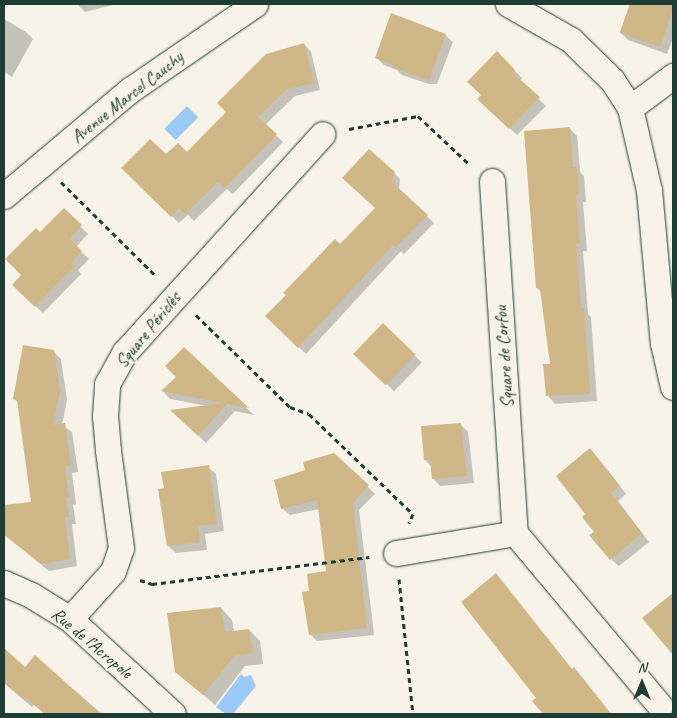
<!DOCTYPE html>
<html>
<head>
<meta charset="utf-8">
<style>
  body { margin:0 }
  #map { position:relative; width:677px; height:718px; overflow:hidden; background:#f7f3e8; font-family:Caveat,sans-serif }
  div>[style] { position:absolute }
  .water>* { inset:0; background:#9bcaf6; transform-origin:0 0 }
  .shadow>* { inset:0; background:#0003; transform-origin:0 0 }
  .building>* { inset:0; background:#d0b787; transform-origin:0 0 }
  .path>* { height:3px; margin-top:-1.5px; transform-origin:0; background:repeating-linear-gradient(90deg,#1f3d34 0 5px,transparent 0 9px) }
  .roads { filter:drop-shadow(0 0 1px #1f3d34) drop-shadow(0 0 1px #1f3d34) }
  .minor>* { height:25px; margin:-12.5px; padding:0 12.5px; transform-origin:12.5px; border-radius:12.5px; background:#f7f3e8 }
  span { translate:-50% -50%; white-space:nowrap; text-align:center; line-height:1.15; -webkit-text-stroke:4px #f7f3e8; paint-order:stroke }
  .street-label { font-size:18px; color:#1f3d34 }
  .frame { position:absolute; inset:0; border:5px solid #1f3d34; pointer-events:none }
  .north { position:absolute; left:617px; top:658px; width:50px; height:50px; -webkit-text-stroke:4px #f7f3e8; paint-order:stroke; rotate:0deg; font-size:14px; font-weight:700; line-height:20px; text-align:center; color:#1f3d34 }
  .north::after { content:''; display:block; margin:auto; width:18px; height:22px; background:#1f3d34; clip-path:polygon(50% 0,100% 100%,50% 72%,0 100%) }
</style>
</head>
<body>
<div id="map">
  <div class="water">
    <div style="left:187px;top:106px;width:16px;height:32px;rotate:45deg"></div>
    <div style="clip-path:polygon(241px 674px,244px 677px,251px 675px,256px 686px,233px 714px,226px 714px,216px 707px)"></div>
  </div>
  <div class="shadow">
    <div style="clip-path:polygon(77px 4px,117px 4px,85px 12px)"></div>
    <div style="clip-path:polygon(630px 4px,673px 4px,673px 38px,667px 54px,628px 40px,620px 32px)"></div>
    <div style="clip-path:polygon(4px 19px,26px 32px,33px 39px,12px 77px,4px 72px)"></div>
    <div style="clip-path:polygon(445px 35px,453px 42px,437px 84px,429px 84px,402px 75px,397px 70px,384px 65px,377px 58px)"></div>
    <div style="clip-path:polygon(304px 44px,311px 52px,320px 90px,295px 96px,265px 125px,283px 142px,233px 194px,227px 189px,194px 221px,188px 215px,179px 223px,123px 168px,166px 156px,187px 154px)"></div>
    <div style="clip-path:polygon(497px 53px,522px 78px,520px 81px,546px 106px,517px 135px,486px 107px,483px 96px)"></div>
    <div style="clip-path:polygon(569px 128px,577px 136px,580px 172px,584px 176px,586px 202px,583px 202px,587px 251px,583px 251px,588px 314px,591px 317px,597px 401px,555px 404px,548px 396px,552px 365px,541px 292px,537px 288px)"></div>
    <div style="clip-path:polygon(393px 172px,400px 179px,399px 190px,434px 223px,404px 254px,401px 251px,306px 354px,267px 316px,377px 208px)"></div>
    <div style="clip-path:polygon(64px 210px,88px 234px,76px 247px,89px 259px,78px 270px,81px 274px,43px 313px,14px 285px,23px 275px,40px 234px)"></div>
    <div style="left:383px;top:325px;width:54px;height:40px;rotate:44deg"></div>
    <div style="clip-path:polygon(184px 349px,254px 415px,235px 411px,206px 443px,173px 411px,208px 406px,170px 399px,163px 391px,178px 377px)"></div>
    <div style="clip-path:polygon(53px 351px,61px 359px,67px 400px,62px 425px,72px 432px,78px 472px,72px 473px,76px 504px,73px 505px,76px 524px,72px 524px,77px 566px,49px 571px,4px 534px,4px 507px,33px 503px,19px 403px,14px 399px)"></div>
    <div style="clip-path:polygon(460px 424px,468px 432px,474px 483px,440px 486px,433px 478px,432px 467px,425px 460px)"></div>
    <div style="clip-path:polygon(334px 454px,375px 494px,359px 510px,374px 635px,317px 641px,310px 634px,311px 592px,328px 572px,319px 509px,290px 515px,282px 508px,307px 471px)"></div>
    <div style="clip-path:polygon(598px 458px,626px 494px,618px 501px,649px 542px,619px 566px,611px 559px,587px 515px)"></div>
    <div style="clip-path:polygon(208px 467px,216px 474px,224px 531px,205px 534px,207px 550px,176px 553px,168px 546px,166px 490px)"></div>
    <div style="clip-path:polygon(673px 595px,673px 653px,644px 619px)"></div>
    <div style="clip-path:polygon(221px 608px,232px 620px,234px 632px,249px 630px,260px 641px,263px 664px,245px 666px,215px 705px,176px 671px)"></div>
    <div style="clip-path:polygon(4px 651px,25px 669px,35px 657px,102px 714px,46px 714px,34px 705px,32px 707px,4px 683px)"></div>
    <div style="clip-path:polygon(572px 670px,582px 677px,611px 714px,550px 713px)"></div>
  </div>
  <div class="building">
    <div style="clip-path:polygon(630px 4px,673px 4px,673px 10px,660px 47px,620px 33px)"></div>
    <div style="clip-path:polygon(391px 13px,446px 34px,429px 80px,393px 68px,394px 65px,375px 58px)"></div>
    <div style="clip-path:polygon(304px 43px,314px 83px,287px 89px,258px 117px,277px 134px,225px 188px,218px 182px,185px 214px,179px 208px,171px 217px,121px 168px,150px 139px,166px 154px,178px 143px,187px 152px,226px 112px,217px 103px,266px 54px)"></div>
    <div style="clip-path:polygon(497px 51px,515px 70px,513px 73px,540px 97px,509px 129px,477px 99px,481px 95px,467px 82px)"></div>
    <div style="clip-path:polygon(570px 127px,573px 167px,577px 167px,579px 195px,576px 195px,580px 243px,576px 244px,581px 308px,584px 308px,590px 394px,546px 396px,543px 364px,550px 364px,540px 289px,536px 288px,524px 131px)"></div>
    <div style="clip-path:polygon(369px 149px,395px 172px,392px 182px,428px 215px,396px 247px,393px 245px,298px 348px,265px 316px,286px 295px,283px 293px,335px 239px,340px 244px,375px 208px,342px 178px)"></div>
    <div style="clip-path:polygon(64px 208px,82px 225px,70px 239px,82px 251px,71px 263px,75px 266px,35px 307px,12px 285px,21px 275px,5px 259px,36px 228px,40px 232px)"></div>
    <div style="left:383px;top:323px;width:45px;height:43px;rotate:44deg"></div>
    <div style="clip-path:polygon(23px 345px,54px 350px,60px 391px,53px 425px,65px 423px,71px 465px,65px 466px,69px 497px,66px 497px,69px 517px,65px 517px,70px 559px,41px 564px,4px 535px,4px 505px,31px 502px,17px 400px,13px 399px)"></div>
    <div style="clip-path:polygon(184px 347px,249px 408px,227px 404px,198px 436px,170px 410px,223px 403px,161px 391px,176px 377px,165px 366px)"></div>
    <div style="clip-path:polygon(461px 423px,467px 476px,432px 479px,430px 460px,424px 460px,421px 426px)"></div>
    <div style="clip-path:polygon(590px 448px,620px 486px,611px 493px,642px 533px,610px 560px,589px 535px,594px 532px,582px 517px,585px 514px,556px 476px)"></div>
    <div style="clip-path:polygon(334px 453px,369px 485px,353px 503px,367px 628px,309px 635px,302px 592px,309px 591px,307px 574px,326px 571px,317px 500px,281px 509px,274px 480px,305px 470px,303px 462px)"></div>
    <div style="clip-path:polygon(209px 465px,217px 524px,198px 526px,200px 542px,167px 546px,158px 489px,164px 488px,161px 472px)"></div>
    <div style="clip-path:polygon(496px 573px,572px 669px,574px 667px,611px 714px,543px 714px,532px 701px,536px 698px,461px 602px)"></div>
    <div style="clip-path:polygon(673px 593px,673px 655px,642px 618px)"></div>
    <div style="clip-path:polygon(221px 607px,225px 632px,249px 629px,253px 653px,234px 656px,203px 695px,175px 672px,167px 613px)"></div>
    <div style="clip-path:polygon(4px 648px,25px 667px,35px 655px,101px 714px,45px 714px,26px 698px,24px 700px,4px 683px)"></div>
  </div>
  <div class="path">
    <div style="left:349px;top:129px;width:70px;rotate:-10.7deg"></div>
    <div style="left:418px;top:116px;width:71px;rotate:43.3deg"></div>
    <div style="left:61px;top:182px;width:134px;rotate:44.7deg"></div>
    <div style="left:196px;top:315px;width:132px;rotate:44.4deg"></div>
    <div style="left:290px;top:407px;width:20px;rotate:20deg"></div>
    <div style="left:309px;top:414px;width:144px;rotate:43.9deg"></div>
    <div style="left:413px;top:514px;width:10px;rotate:114deg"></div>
    <div style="left:399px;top:579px;width:136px;rotate:84.1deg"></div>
    <div style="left:140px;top:580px;width:13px;rotate:18deg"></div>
    <div style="left:152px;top:584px;width:219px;rotate:-7.1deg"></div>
  </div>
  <div class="roads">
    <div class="minor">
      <div style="left:508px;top:4px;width:73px;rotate:29.7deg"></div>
      <div style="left:571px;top:40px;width:57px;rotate:44.3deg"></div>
      <div style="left:612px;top:80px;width:33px;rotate:57deg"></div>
      <div style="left:630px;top:108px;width:84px;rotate:77deg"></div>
      <div style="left:649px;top:190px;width:154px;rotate:84.8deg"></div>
      <div style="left:663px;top:343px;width:45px;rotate:77.2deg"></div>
      <div style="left:630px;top:108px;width:54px;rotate:-36.7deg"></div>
      <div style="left:492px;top:181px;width:353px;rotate:86.3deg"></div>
      <div style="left:4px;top:196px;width:165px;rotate:-40.1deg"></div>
      <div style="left:130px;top:90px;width:152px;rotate:-34.5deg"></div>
      <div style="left:396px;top:553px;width:121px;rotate:-9.5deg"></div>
      <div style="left:515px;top:533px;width:226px;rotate:50deg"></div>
      <div style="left:4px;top:583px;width:30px;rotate:24deg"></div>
      <div style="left:31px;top:595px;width:46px;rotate:31.6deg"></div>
      <div style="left:70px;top:619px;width:140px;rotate:42.7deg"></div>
      <div style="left:70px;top:619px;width:64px;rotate:-48.1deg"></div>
      <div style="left:113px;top:571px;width:24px;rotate:-71deg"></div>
      <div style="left:121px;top:548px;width:99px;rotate:-97.6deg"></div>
      <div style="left:108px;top:450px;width:34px;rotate:-95deg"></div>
      <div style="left:105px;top:416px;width:32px;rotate:-86deg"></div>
      <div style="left:107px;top:384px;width:37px;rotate:-61deg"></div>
      <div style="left:125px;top:352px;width:294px;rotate:-47.8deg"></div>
    </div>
  </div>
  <div class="street-label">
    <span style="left:127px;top:97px;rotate:-38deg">Avenue Marcel Cauchy</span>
    <span style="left:148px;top:330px;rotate:-51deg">Square Périclès</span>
    <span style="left:504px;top:357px;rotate:-94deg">Square de Corfou</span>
    <span style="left:92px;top:643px;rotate:40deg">Rue de l’Acropole</span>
  </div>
  <div class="frame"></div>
  <div class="north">N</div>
</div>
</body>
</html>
